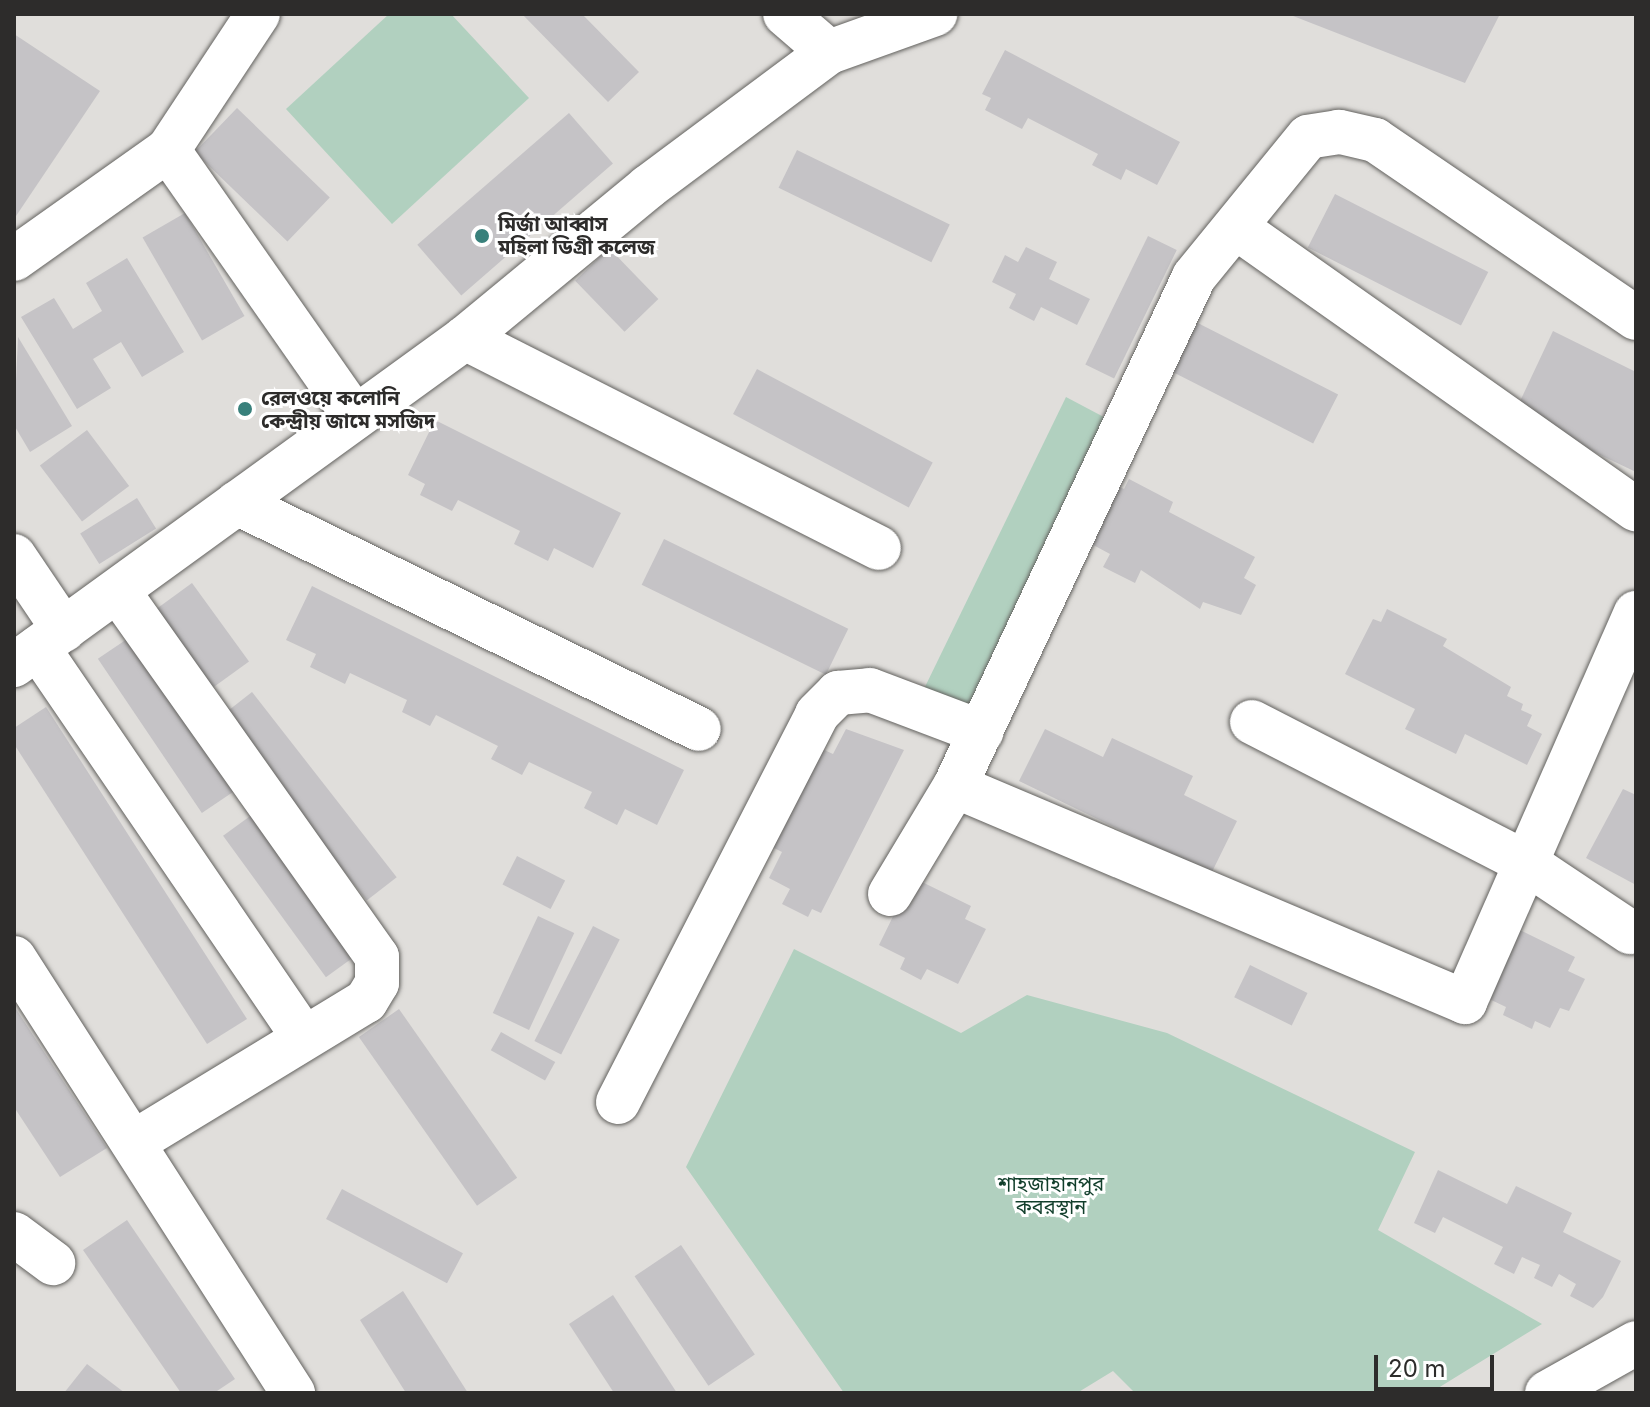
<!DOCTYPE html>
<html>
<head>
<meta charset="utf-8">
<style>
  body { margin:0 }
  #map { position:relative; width:1650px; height:1407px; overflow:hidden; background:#e0dedb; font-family:Inter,"Noto Sans Bengali",sans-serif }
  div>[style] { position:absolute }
  .green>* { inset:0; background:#b1d0bf }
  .building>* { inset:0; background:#c5c3c6; transform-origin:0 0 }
  .roads { filter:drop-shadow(0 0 2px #63625f) drop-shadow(0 0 2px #63625f) }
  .minor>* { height:44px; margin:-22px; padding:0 22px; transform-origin:22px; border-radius:22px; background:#fff }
  .major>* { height:44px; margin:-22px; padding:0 22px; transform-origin:22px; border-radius:22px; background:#fff }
  .dots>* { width:22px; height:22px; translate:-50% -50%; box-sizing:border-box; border:4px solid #fff; border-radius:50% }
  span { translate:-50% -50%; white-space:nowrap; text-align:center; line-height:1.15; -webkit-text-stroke:6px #fff; paint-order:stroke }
  .poi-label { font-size:20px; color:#2d2c2b; font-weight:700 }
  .left { translate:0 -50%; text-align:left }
  .park-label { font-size:20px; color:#113e2b }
  .frame { position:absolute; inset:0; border:16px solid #2d2c2b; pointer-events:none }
  .scale { position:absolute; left:1374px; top:1355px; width:120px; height:36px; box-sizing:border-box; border:4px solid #2d2c2b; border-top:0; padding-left:10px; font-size:24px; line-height:28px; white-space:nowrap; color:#2d2c2b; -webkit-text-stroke:6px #fff; paint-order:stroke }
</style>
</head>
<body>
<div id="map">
  <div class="green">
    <div style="clip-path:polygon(389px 14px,451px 14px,529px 98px,392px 224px,286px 109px)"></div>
    <div style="clip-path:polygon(1066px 397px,1117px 424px,966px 714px,922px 693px)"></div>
    <div style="clip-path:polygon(794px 949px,961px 1033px,1027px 995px,1167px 1033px,1415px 1152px,1378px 1230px,1542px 1324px,1430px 1393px,1135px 1393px,1113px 1371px,1077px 1393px,844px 1393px,686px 1167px)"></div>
  </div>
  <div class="building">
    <div style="clip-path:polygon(522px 14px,582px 14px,639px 72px,608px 102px)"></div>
    <div style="clip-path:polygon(1288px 14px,1500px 14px,1465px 83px)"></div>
    <div style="clip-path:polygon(14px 34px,100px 91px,14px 219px)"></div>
    <div style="clip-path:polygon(1005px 50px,1180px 142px,1157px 185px,1126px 169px,1121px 180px,1092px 165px,1098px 154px,1028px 118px,1022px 129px,985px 110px,991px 98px,982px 94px)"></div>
    <div style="left:237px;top:108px;width:129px;height:61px;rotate:44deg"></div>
    <div style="left:569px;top:113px;width:67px;height:201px;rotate:49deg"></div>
    <div style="left:797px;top:150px;width:170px;height:42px;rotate:26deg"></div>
    <div style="left:1335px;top:194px;width:172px;height:60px;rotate:27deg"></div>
    <div style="left:185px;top:213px;width:119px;height:49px;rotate:60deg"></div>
    <div style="left:1148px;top:236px;width:32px;height:143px;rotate:26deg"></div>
    <div style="clip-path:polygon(1026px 247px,1057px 262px,1049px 279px,1090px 299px,1077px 325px,1041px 307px,1034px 321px,1009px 308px,1016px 294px,992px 282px,1005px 255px,1018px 262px)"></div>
    <div style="left:609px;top:248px;width:71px;height:47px;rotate:46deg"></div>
    <div style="clip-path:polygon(127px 258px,184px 352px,142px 377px,121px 342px,93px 359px,111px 388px,77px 409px,21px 317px,54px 298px,73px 329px,102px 311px,86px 283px)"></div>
    <div style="left:1184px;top:316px;width:173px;height:55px;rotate:27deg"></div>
    <div style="clip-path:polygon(1553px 331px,1636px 372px,1636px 472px,1514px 414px)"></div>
    <div style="clip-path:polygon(18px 337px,72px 426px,30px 452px,14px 425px)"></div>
    <div style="left:757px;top:369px;width:199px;height:51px;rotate:28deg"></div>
    <div style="clip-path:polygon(435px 420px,621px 513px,593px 568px,554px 548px,548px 561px,514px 544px,520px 531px,458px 500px,452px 511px,420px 495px,425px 484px,408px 475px)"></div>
    <div style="left:87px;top:430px;width:70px;height:59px;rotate:53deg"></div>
    <div style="clip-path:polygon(1129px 479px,1173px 502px,1169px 512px,1255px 557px,1244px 578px,1256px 585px,1241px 615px,1203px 602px,1200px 609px,1141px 570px,1135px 583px,1103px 567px,1110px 554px,1084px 540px,1113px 484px,1124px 489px)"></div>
    <div style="left:137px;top:498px;width:36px;height:67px;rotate:58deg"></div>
    <div style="left:664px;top:539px;width:205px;height:51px;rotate:26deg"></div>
    <div style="left:192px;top:583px;width:97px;height:50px;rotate:54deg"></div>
    <div style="clip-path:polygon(312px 586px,684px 770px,657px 825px,625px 809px,617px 825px,584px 808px,592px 792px,529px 762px,522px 775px,491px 759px,498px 746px,436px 715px,430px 726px,402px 712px,407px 700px,350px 673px,345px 684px,310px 667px,316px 654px,286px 640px)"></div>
    <div style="clip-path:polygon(1387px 609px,1447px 639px,1443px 646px,1511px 687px,1507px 696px,1523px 704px,1521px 710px,1532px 715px,1527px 726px,1542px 734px,1527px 765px,1465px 734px,1456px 754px,1405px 729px,1415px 709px,1345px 674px,1373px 619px,1381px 622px)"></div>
    <div style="left:136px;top:633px;width:186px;height:46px;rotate:56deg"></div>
    <div style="left:252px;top:692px;width:235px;height:38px;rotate:52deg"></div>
    <div style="clip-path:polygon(46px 707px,247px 1019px,207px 1044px,14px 744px,14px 728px)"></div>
    <div style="clip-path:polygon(846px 729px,904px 750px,821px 913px,812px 909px,808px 917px,782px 904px,790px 889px,769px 878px,782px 852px,770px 846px,820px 748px,833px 754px)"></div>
    <div style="clip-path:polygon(1045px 729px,1103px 757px,1112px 738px,1193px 776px,1184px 795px,1237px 821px,1211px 874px,1019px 781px)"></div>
    <div style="clip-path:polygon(1623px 789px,1636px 795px,1636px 885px,1586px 858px)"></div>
    <div style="left:253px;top:814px;width:175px;height:37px;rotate:54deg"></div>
    <div style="left:517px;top:856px;width:54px;height:32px;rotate:27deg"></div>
    <div style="clip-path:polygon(922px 882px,971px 906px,965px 919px,986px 929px,958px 984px,927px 969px,921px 980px,900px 969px,905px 958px,879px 945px,906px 890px)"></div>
    <div style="left:538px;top:916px;width:40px;height:107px;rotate:25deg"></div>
    <div style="left:593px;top:926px;width:30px;height:129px;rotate:27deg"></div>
    <div style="clip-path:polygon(1520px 930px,1575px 957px,1568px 971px,1585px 979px,1569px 1011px,1560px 1008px,1550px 1028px,1535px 1021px,1532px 1029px,1503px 1015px,1506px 1007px,1487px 998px)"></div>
    <div style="left:1250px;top:965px;width:64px;height:36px;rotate:26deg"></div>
    <div style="clip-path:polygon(14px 1006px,107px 1148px,60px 1177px,14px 1107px)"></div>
    <div style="left:399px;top:1009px;width:206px;height:49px;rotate:55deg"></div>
    <div style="left:501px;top:1032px;width:62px;height:21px;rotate:29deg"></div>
    <div style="clip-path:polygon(1438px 1170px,1507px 1204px,1516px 1186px,1572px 1213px,1563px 1232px,1621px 1261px,1603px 1297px,1593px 1308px,1570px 1296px,1576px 1284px,1559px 1274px,1552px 1287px,1534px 1278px,1540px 1265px,1522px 1257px,1514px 1274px,1494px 1264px,1503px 1247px,1443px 1217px,1435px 1233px,1414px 1223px)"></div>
    <div style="left:342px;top:1189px;width:137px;height:34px;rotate:28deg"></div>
    <div style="clip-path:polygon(127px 1220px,235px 1379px,214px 1393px,181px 1393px,83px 1250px)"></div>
    <div style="left:681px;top:1245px;width:132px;height:56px;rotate:56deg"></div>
    <div style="clip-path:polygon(403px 1291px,468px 1393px,406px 1393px,360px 1320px)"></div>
    <div style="clip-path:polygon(613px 1295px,677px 1393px,614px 1393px,569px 1324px)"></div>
    <div style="clip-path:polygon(87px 1364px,125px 1393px,64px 1393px)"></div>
  </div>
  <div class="roads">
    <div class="minor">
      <div style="left:785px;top:14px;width:58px;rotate:40.8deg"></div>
      <div style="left:168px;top:150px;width:163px;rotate:-56.5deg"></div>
      <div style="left:1237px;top:228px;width:488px;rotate:35.2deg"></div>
      <div style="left:14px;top:259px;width:189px;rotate:-35.3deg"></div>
      <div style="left:168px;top:150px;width:326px;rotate:55deg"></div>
      <div style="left:1636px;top:318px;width:316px;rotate:-145.7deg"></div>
      <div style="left:1375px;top:140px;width:37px;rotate:-167deg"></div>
      <div style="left:1339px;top:132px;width:31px;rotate:171deg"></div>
      <div style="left:1308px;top:137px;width:181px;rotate:129.2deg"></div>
      <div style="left:1194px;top:277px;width:562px;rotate:115.15deg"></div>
      <div style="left:955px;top:786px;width:554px;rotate:22.95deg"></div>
      <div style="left:1465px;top:1002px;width:425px;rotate:-66.3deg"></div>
      <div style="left:465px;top:338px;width:464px;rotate:26.9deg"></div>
      <div style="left:237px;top:503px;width:514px;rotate:26.07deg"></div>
      <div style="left:14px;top:556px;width:89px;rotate:56deg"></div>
      <div style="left:118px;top:591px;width:448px;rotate:54.7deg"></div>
      <div style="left:377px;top:957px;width:26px;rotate:90deg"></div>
      <div style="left:377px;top:983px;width:21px;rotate:121deg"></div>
      <div style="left:366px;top:1001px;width:271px;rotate:148.7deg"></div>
      <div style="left:38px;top:648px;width:470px;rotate:55.7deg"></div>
      <div style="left:14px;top:665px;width:557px;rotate:-35.94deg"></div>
      <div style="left:465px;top:338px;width:237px;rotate:-39.5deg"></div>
      <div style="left:648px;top:187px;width:226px;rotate:-36.7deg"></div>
      <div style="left:829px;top:52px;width:113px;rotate:-19.7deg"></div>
      <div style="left:1252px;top:722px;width:310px;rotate:27.2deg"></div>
      <div style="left:1528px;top:864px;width:123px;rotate:33.7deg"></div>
      <div style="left:890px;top:894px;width:126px;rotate:-59deg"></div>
      <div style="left:14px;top:958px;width:517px;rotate:57.32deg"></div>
      <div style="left:618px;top:1102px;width:436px;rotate:-62.8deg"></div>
      <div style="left:817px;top:714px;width:30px;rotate:-45deg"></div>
      <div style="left:838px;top:693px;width:32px;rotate:-5deg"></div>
      <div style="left:870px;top:690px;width:119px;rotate:20.7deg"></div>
      <div style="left:14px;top:1234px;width:49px;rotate:36.6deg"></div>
    </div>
    <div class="major">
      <div style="left:1547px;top:1393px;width:102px;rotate:-29.3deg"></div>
    </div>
  </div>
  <div class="dots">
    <div style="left:482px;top:236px;background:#38807b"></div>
    <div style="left:245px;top:409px;background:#38807b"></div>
  </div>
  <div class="poi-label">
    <span class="left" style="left:498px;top:236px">মির্জা আব্বাস<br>মহিলা ডিগ্রী কলেজ</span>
    <span class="left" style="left:261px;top:410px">রেলওয়ে কলোনি<br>কেন্দ্রীয় জামে মসজিদ</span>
  </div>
  <div class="park-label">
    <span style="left:1051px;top:1196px">শাহজাহানপুর<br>কবরস্থান</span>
  </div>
  <div class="frame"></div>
  <div class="scale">20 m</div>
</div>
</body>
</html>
